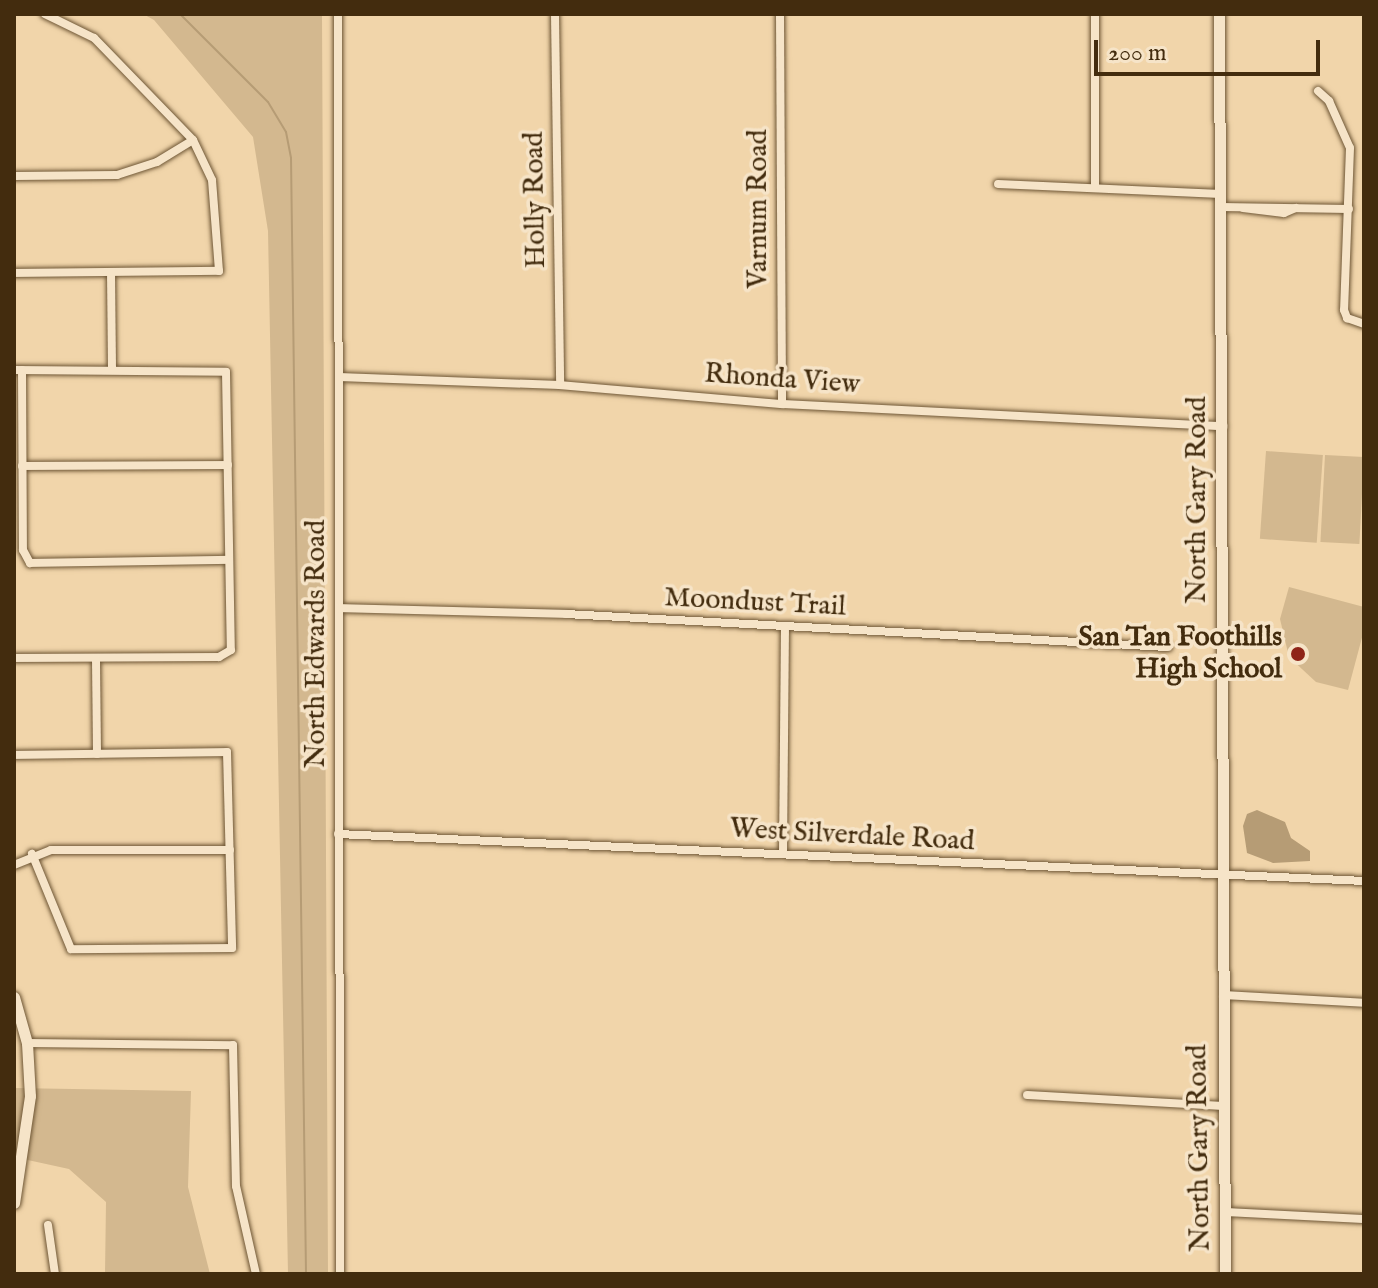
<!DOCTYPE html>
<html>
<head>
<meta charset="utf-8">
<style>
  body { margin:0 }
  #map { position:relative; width:1378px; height:1288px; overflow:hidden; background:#f1d5aa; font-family:"IM FELL English",serif }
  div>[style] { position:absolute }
  .green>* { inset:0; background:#d3b88f; transform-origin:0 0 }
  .water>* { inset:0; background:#b69c75 }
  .stream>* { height:2px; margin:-1px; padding:0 1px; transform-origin:1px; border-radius:1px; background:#b69c75 }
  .roads { filter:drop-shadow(0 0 2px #6e5635) drop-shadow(0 0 2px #6e5635) }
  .street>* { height:8px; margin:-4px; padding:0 4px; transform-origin:4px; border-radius:4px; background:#f6e4c8 }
  .secondary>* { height:11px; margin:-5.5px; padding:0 5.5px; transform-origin:5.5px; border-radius:5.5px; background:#f6e4c8 }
  .dots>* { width:22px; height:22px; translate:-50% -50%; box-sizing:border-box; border:4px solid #f6e4c8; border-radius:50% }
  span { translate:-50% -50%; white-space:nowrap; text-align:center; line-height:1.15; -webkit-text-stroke:7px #f6e4c8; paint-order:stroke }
  .street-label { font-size:28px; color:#432c0e }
  .poi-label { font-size:28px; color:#432c0e; font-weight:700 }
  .right { translate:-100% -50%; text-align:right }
  .frame { position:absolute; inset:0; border:16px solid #432c0e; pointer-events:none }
  .scale { position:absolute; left:1094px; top:40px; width:226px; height:36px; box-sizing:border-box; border:4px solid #432c0e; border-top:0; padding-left:10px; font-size:24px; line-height:28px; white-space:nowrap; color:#432c0e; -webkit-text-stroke:6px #f6e4c8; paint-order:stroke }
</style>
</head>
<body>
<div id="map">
  <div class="green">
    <div style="clip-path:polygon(143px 14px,322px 14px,328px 1274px,288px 1274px,268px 231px,253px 137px,154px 20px)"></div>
    <div style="left:1266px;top:451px;width:57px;height:88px;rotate:4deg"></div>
    <div style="left:1325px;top:455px;width:39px;height:87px;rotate:3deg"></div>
    <div style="clip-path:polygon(1289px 587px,1364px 607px,1364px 630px,1348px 690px,1316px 682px,1289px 657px,1280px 619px)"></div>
    <div style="clip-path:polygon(14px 1088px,191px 1091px,188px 1187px,210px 1274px,105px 1274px,106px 1202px,69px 1169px,14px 1157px)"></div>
  </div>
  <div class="water">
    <div style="clip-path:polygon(1257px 810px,1285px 822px,1291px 838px,1310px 851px,1310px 861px,1273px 863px,1247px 853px,1243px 826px,1247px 814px)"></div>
  </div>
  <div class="stream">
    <div style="left:180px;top:14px;width:124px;rotate:45deg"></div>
    <div style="left:268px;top:102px;width:35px;rotate:59deg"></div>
    <div style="left:286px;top:132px;width:26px;rotate:79deg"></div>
    <div style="left:291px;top:158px;width:1116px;rotate:89.23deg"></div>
  </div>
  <div class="roads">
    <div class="street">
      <div style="left:338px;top:14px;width:1260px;rotate:89.91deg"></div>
      <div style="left:555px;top:14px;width:371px;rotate:89.2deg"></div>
      <div style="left:780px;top:14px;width:390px;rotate:89.7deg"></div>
      <div style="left:1095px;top:14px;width:174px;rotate:90deg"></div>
      <div style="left:1318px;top:91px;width:15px;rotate:42deg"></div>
      <div style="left:1329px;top:101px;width:51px;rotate:65.9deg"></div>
      <div style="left:1350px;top:148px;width:162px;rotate:92.1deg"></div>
      <div style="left:1344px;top:310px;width:9px;rotate:69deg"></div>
      <div style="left:1347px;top:318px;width:18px;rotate:19deg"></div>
      <div style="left:14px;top:176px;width:103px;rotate:-0.6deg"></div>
      <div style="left:117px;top:175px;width:42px;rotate:-18deg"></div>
      <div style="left:157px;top:162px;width:42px;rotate:-31.4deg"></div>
      <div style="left:998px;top:184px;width:223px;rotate:2.6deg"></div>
      <div style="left:1221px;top:207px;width:128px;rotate:0.9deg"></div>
      <div style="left:1243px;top:208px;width:41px;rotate:7deg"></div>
      <div style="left:1284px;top:213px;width:13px;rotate:-23deg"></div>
      <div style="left:111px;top:272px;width:96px;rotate:89.4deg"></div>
      <div style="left:14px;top:273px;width:205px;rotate:-0.6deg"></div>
      <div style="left:219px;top:271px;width:91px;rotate:-94.4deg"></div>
      <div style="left:212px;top:180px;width:44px;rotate:-115.4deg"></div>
      <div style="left:193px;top:140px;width:142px;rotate:-134.1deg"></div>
      <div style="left:94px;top:38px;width:55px;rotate:-153.9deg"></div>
      <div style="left:14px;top:370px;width:212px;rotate:0.5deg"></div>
      <div style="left:226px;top:372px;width:278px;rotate:89deg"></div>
      <div style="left:231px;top:650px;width:14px;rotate:150deg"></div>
      <div style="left:219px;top:657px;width:205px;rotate:179.7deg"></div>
      <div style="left:22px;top:370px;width:180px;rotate:89.7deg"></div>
      <div style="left:23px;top:550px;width:15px;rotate:62deg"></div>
      <div style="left:30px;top:563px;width:199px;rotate:-0.9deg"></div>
      <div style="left:339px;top:377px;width:221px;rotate:2.1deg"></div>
      <div style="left:560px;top:385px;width:223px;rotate:4.9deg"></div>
      <div style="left:782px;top:404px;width:442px;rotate:2.9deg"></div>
      <div style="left:22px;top:466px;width:206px;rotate:-0.3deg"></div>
      <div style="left:340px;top:608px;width:226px;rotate:1.5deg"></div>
      <div style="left:566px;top:614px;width:603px;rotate:3.14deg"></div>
      <div style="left:96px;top:659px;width:95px;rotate:89.4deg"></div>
      <div style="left:14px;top:755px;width:213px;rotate:-0.8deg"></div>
      <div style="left:227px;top:752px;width:196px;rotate:88.5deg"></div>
      <div style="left:232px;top:948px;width:161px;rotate:179.6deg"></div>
      <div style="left:71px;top:949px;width:103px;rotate:-112.3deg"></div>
      <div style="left:338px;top:834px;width:1027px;rotate:2.62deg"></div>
      <div style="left:783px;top:854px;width:227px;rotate:-89.5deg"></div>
      <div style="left:14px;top:865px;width:40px;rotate:-22deg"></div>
      <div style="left:51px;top:850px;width:179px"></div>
      <div style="left:1223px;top:995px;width:141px;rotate:3.2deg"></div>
      <div style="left:27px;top:1043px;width:206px;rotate:0.6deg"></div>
      <div style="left:233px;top:1045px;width:141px;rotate:88.8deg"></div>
      <div style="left:236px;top:1186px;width:90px;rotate:77.2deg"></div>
      <div style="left:1027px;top:1095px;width:197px;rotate:3.2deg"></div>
      <div style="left:1225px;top:1212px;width:139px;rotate:2.9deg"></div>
      <div style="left:48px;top:1225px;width:49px;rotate:81.9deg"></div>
    </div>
    <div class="secondary">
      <div style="left:1219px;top:14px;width:1260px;rotate:89.73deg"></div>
      <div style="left:14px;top:997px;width:48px;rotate:74.2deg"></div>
      <div style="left:27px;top:1043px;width:53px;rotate:86.8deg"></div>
      <div style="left:30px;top:1096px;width:108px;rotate:98.5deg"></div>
    </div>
  </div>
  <div class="dots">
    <div style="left:1298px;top:654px;background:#8f2418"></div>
  </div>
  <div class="street-label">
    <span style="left:536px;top:200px;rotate:-91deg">Holly Road</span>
    <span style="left:759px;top:209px;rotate:-90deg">Varnum Road</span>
    <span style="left:782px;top:380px;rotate:4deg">Rhonda View</span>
    <span style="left:1198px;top:500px;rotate:-90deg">North Gary Road</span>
    <span style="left:755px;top:603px;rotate:3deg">Moondust Trail</span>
    <span style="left:317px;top:644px;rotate:-90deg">North Edwards Road</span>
    <span style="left:852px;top:836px;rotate:3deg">West Silverdale Road</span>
    <span style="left:1200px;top:1148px;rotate:-91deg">North Gary Road</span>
  </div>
  <div class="poi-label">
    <span class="right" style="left:1282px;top:654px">San Tan Foothills<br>High School</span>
  </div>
  <div class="frame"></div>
  <div class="scale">200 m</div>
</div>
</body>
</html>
